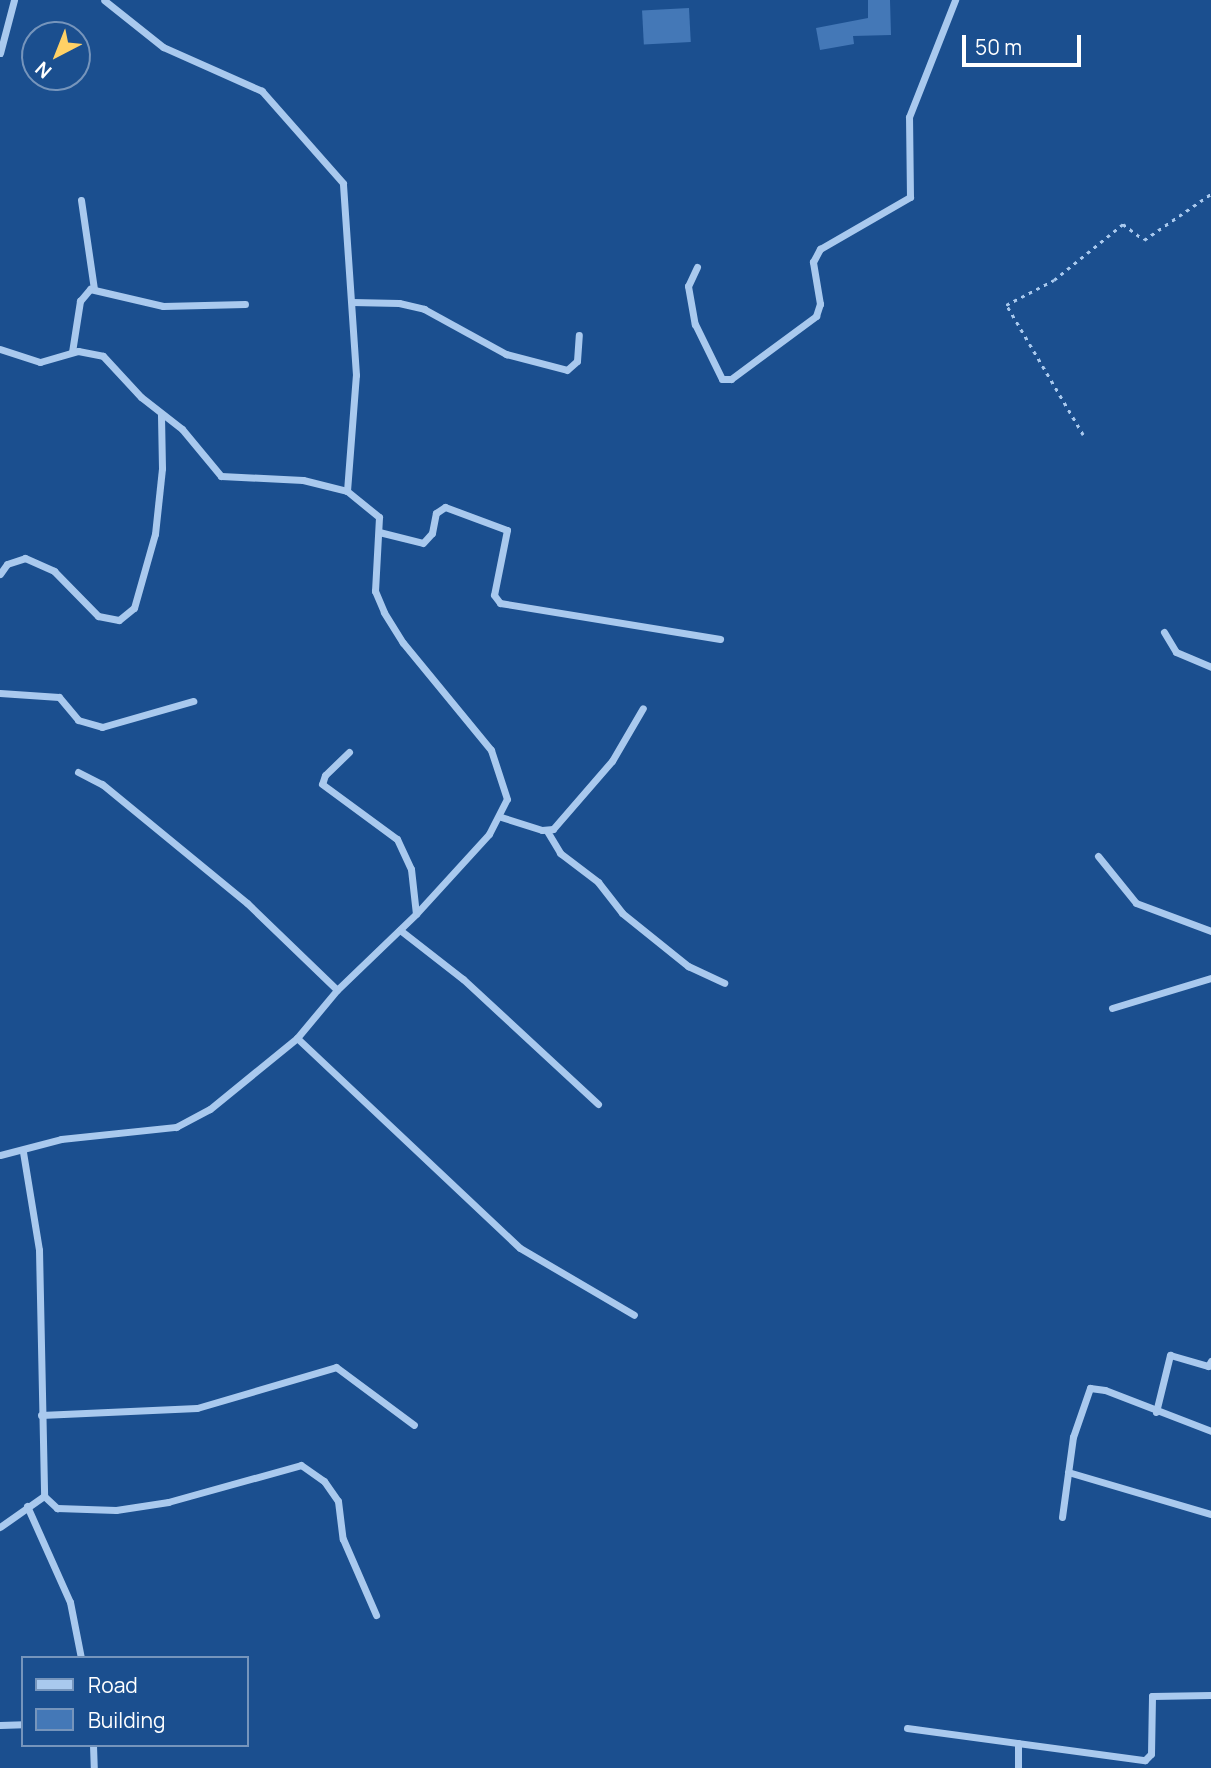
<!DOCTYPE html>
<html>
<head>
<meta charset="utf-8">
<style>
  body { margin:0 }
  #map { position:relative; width:1211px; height:1768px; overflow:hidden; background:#1b4f8f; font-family:Manrope,sans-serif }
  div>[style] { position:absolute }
  .building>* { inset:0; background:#4478b7; transform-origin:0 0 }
  .path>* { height:2.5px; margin-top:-1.25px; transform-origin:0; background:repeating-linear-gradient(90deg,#a9c9ee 0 3.5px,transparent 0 8.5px) }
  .minor>* { height:7px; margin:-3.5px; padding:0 3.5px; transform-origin:3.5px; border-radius:3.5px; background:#a9c9ee }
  span { translate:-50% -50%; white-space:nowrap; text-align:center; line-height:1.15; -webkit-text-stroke:5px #1b4f8f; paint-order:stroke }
  .legend { position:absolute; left:21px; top:1656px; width:228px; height:91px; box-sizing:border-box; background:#1b4f8f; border:2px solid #7695bc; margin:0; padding:9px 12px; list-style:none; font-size:21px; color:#fff }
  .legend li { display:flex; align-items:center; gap:14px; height:35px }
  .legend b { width:35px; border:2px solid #7695bc }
  .north { position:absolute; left:21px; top:21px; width:70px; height:70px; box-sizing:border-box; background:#1b4f8f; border:2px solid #7695bc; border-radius:50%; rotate:222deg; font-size:19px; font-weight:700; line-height:28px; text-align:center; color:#fff }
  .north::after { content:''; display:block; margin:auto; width:24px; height:32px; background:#ffd166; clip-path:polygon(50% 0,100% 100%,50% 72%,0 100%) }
  .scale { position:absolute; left:962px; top:35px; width:119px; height:32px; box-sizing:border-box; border:4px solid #fff; border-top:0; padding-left:9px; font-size:21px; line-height:24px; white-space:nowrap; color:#fff; -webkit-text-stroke:5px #1b4f8f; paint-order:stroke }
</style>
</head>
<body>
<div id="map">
  <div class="building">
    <div style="clip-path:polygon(868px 0,890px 0,891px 35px,853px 36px,854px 44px,820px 50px,816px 28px,868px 18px)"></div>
    <div style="left:689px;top:8px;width:34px;height:47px;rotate:87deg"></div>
  </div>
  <div class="path">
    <div style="left:1083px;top:435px;width:151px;rotate:-120.6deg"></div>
    <div style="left:1006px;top:305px;width:54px;rotate:-27.5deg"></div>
    <div style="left:1054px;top:280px;width:89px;rotate:-39.1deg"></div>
    <div style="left:1123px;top:224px;width:26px;rotate:37deg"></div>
    <div style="left:1144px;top:240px;width:81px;rotate:-34.5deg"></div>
  </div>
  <div class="minor">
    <div style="left:0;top:53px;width:55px;rotate:-75.2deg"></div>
    <div style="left:81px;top:200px;width:90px;rotate:81.7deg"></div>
    <div style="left:697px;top:267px;width:21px;rotate:115deg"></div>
    <div style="left:688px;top:286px;width:39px;rotate:80deg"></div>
    <div style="left:695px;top:324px;width:61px;rotate:63.9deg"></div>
    <div style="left:722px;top:379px;width:9px"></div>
    <div style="left:731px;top:379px;width:106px;rotate:-36.5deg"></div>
    <div style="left:816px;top:316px;width:13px;rotate:-72deg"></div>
    <div style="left:820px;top:304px;width:43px;rotate:-99.5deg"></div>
    <div style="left:813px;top:262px;width:15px;rotate:-62deg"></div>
    <div style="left:820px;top:249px;width:104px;rotate:-30deg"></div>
    <div style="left:910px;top:197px;width:80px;rotate:-90.7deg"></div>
    <div style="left:909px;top:117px;width:126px;rotate:-68.5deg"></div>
    <div style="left:352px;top:302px;width:47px;rotate:1.2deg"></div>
    <div style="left:399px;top:303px;width:26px;rotate:13deg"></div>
    <div style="left:424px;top:309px;width:94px;rotate:28.8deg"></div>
    <div style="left:506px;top:354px;width:63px;rotate:14.7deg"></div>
    <div style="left:567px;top:370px;width:13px;rotate:-42deg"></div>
    <div style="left:577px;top:361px;width:26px;rotate:-86deg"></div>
    <div style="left:0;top:349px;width:42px;rotate:18deg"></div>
    <div style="left:40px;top:362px;width:40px;rotate:-16deg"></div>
    <div style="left:78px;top:351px;width:25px;rotate:11deg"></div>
    <div style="left:103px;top:356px;width:56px;rotate:47.2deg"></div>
    <div style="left:141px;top:397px;width:52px;rotate:38deg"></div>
    <div style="left:182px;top:429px;width:61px;rotate:50.3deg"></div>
    <div style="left:221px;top:476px;width:82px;rotate:2.8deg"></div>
    <div style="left:303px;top:480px;width:45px;rotate:14deg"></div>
    <div style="left:72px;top:352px;width:52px;rotate:-81.1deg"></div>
    <div style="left:80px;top:301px;width:16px;rotate:-50deg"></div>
    <div style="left:90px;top:289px;width:75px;rotate:13.1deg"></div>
    <div style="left:163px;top:306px;width:82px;rotate:-1.4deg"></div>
    <div style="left:379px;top:532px;width:45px;rotate:14deg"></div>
    <div style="left:423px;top:543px;width:13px;rotate:-48deg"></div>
    <div style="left:432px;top:533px;width:20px;rotate:-79deg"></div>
    <div style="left:436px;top:513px;width:11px;rotate:-34deg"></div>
    <div style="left:445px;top:507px;width:66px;rotate:20.4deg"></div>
    <div style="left:507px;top:530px;width:66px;rotate:101.3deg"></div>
    <div style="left:494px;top:595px;width:10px;rotate:53deg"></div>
    <div style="left:500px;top:603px;width:223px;rotate:9.3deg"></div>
    <div style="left:0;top:574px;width:12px;rotate:-55deg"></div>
    <div style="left:7px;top:564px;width:19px;rotate:-18deg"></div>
    <div style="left:25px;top:558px;width:32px;rotate:24deg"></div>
    <div style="left:54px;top:571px;width:63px;rotate:45.6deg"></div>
    <div style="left:98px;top:616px;width:21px;rotate:11deg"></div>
    <div style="left:119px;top:620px;width:19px;rotate:-39deg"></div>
    <div style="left:134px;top:608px;width:77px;rotate:-74.2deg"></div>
    <div style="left:155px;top:534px;width:66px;rotate:-83.9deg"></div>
    <div style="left:162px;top:468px;width:54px;rotate:-91.1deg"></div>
    <div style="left:1164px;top:632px;width:23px;rotate:59deg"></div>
    <div style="left:1176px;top:652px;width:38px;rotate:23deg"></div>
    <div style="left:0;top:693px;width:59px;rotate:3.9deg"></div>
    <div style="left:59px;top:697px;width:30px;rotate:50deg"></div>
    <div style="left:78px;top:720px;width:25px;rotate:16deg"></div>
    <div style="left:102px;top:727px;width:95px;rotate:-15.9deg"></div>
    <div style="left:349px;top:752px;width:33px;rotate:136deg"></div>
    <div style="left:325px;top:775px;width:9px;rotate:108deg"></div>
    <div style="left:322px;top:784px;width:93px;rotate:36.3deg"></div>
    <div style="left:397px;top:839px;width:33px;rotate:65deg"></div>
    <div style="left:411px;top:869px;width:45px;rotate:83.7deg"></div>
    <div style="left:78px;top:772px;width:27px;rotate:27deg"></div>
    <div style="left:102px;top:784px;width:188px;rotate:39.4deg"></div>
    <div style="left:247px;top:903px;width:125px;rotate:44deg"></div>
    <div style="left:501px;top:817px;width:43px;rotate:17.6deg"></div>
    <div style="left:542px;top:830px;width:11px;rotate:-5deg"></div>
    <div style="left:553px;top:829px;width:90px;rotate:-49.1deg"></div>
    <div style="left:612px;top:761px;width:61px;rotate:-59.7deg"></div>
    <div style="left:547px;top:831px;width:26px;rotate:59deg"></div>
    <div style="left:560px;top:853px;width:48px;rotate:37.3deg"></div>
    <div style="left:598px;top:882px;width:39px;rotate:52deg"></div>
    <div style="left:622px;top:913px;width:85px;rotate:38.8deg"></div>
    <div style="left:688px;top:966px;width:40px;rotate:25deg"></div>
    <div style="left:1098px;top:856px;width:60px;rotate:51deg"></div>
    <div style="left:1136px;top:903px;width:80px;rotate:20.5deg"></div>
    <div style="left:400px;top:930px;width:80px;rotate:37.9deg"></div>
    <div style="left:463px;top:979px;width:184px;rotate:42.8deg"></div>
    <div style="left:1112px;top:1008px;width:103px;rotate:-16.9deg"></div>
    <div style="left:297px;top:1038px;width:306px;rotate:43.3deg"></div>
    <div style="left:520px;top:1248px;width:132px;rotate:30.4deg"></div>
    <div style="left:23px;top:1152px;width:99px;rotate:80.7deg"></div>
    <div style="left:39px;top:1250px;width:246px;rotate:88.8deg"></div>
    <div style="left:44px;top:1496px;width:18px;rotate:43deg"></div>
    <div style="left:57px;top:1508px;width:59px;rotate:1.9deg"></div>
    <div style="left:116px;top:1510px;width:53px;rotate:-8.7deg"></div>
    <div style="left:168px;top:1502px;width:138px;rotate:-15.5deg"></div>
    <div style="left:301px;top:1465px;width:28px;rotate:35deg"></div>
    <div style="left:324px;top:1481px;width:24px;rotate:55deg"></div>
    <div style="left:338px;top:1501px;width:38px;rotate:83deg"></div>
    <div style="left:343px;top:1539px;width:83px;rotate:66.5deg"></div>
    <div style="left:0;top:1155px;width:63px;rotate:-14.7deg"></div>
    <div style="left:61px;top:1139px;width:116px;rotate:-6deg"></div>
    <div style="left:176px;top:1127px;width:38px;rotate:-28deg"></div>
    <div style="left:210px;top:1109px;width:112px;rotate:-39.2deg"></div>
    <div style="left:297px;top:1038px;width:62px;rotate:-50.2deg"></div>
    <div style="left:337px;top:990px;width:110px;rotate:-43.9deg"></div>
    <div style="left:416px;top:914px;width:108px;rotate:-47.6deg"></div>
    <div style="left:489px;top:834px;width:39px;rotate:-63deg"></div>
    <div style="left:507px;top:799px;width:52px;rotate:-108.1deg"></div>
    <div style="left:491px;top:750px;width:139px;rotate:-129.4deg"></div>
    <div style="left:403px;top:643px;width:36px;rotate:-122deg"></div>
    <div style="left:384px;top:612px;width:23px;rotate:-113deg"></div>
    <div style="left:375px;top:591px;width:74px;rotate:-86.9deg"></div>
    <div style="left:379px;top:517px;width:41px;rotate:-140.9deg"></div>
    <div style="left:347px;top:491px;width:116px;rotate:-85.6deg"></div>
    <div style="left:356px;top:375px;width:192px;rotate:-93.9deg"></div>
    <div style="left:343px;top:183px;width:123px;rotate:-131.4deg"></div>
    <div style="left:262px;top:91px;width:108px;rotate:-156deg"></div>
    <div style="left:163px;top:47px;width:75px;rotate:-141.5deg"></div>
    <div style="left:1156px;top:1412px;width:59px;rotate:-76.2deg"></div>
    <div style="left:1170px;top:1355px;width:40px;rotate:16deg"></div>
    <div style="left:1208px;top:1366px;width:6px;rotate:-59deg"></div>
    <div style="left:41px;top:1415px;width:156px;rotate:-2.6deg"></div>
    <div style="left:197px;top:1408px;width:145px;rotate:-16.4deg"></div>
    <div style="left:336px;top:1367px;width:97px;rotate:36.6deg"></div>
    <div style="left:1068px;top:1472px;width:149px;rotate:16.4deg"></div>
    <div style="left:27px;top:1506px;width:105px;rotate:65.9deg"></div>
    <div style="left:70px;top:1602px;width:57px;rotate:78.9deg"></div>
    <div style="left:1062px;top:1517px;width:81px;rotate:-82.2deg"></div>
    <div style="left:1073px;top:1437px;width:52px;rotate:-70.9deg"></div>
    <div style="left:1090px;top:1388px;width:15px;rotate:8deg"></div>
    <div style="left:1105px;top:1390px;width:114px;rotate:21.1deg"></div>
    <div style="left:0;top:1527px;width:54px;rotate:-35.2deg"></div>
    <div style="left:0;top:1725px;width:23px;rotate:-2deg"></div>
    <div style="left:907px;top:1728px;width:240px;rotate:7.7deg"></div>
    <div style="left:1145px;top:1760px;width:8px;rotate:-45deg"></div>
    <div style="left:1151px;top:1754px;width:58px;rotate:-89deg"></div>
    <div style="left:1152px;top:1696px;width:59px;rotate:-1deg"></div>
    <div style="left:93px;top:1745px;width:23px;rotate:88deg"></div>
    <div style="left:1018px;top:1768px;width:25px;rotate:-90deg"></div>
  </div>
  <ul class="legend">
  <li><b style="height:9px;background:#a9c9ee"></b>Road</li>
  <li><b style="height:19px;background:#4478b7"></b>Building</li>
  </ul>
  <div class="north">N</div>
  <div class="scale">50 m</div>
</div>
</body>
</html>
